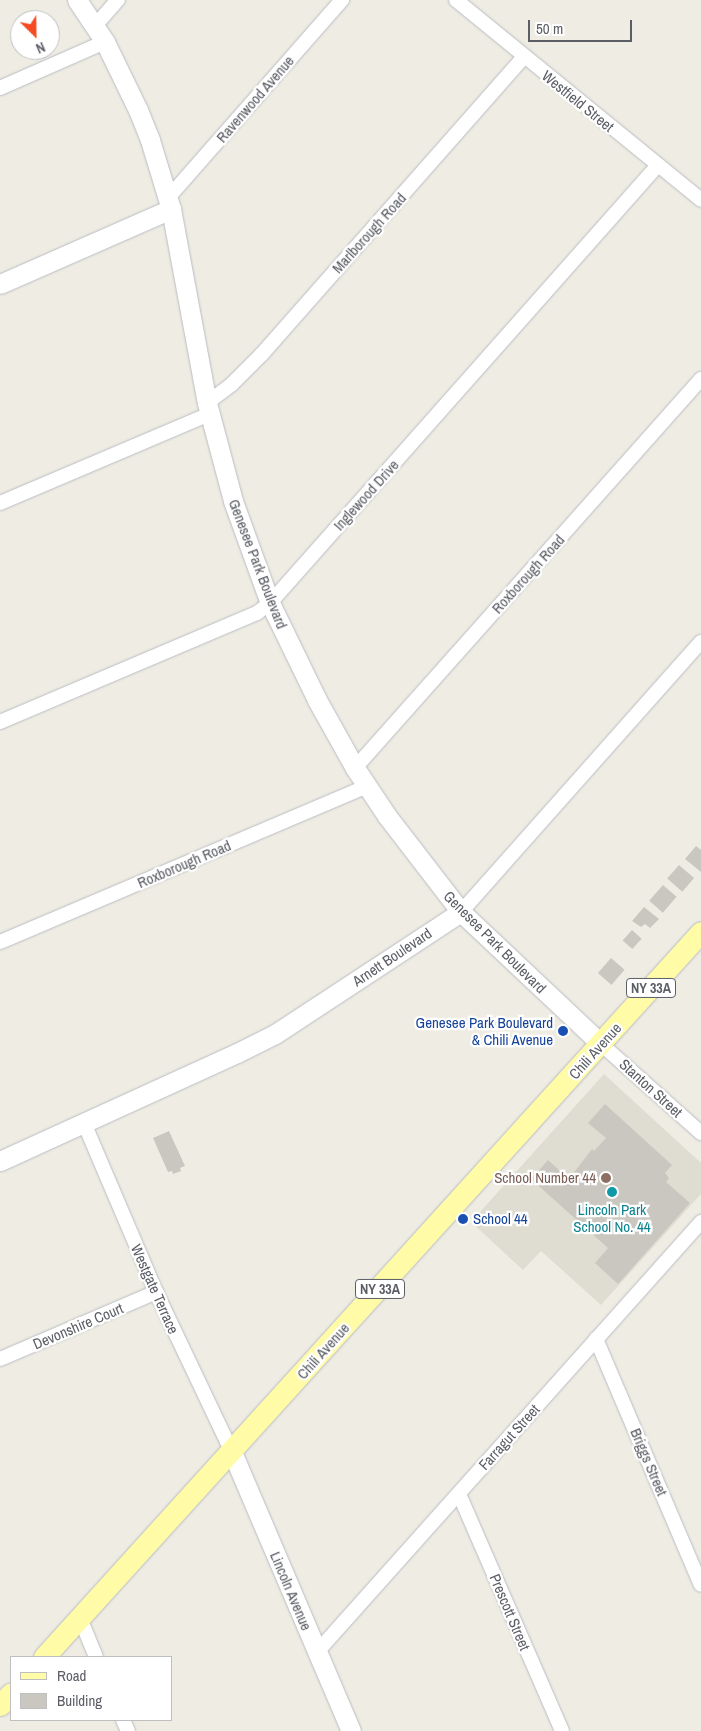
<!DOCTYPE html>
<html>
<head>
<meta charset="utf-8">
<style>
  body { margin:0 }
  #map { position:relative; width:701px; height:1731px; overflow:hidden; background:#efede3; font-family:"Archivo Narrow",sans-serif }
  div>[style] { position:absolute }
  .education>* { inset:0; background:#dfddd1 }
  .building>* { inset:0; background:#cac7c0; transform-origin:0 0 }
  .roads { filter:drop-shadow(0 0 1px #babcc3) drop-shadow(0 0 1px #babcc3) }
  .street>* { height:14px; margin:-7px; padding:0 7px; transform-origin:7px; border-radius:7px; background:#fff }
  .secondary>* { height:19px; margin:-9.5px; padding:0 9.5px; transform-origin:9.5px; border-radius:9.5px; background:#fff }
  .primary>* { height:21px; margin:-10.5px; padding:0 10.5px; transform-origin:10.5px; border-radius:10.5px; background:#fffba7 }
  .dots>* { width:14px; height:14px; translate:-50% -50%; box-sizing:border-box; border:2px solid #fff; border-radius:50% }
  span { translate:-50% -50%; white-space:nowrap; text-align:center; line-height:1.15; -webkit-text-stroke:4.5px #fff; paint-order:stroke }
  .shield-label span { padding:1px 4px; background:#fff; border:1px solid; border-radius:4px; -webkit-text-stroke-width:0 }
  .shield-label { font-size:14px; color:#5b5e65; font-weight:700 }
  .street-label { font-size:15px; color:#5b5e65 }
  .transit-label { font-size:15px; color:#164399 }
  .right { translate:-100% -50%; text-align:right }
  .left { translate:0 -50%; text-align:left }
  .education-label { font-size:15px; color:#785e54 }
  .culture-label { font-size:15px; color:#0d838f }
  .legend { position:absolute; left:10px; top:1656px; width:162px; height:65px; box-sizing:border-box; background:#fff; border:1px solid #bdbfc1; margin:0; padding:6px 9px; list-style:none; font-size:15px; color:#5b5e65 }
  .legend li { display:flex; align-items:center; gap:10px; height:25px }
  .legend b { width:25px; border:1px solid #bdbfc1 }
  .north { position:absolute; left:10px; top:10px; width:50px; height:50px; box-sizing:border-box; background:#fff; border:1px solid #bdbfc1; border-radius:50%; rotate:157deg; font-size:14px; font-weight:700; line-height:20px; text-align:center; color:#5b5e65 }
  .north::after { content:''; display:block; margin:auto; width:18px; height:22px; background:#f54a22; clip-path:polygon(50% 0,100% 100%,50% 72%,0 100%) }
  .scale { position:absolute; left:528px; top:20px; width:104px; height:22px; box-sizing:border-box; border:2px solid #5b5e65; border-top:0; padding-left:6px; font-size:15px; line-height:18px; white-space:nowrap; color:#5b5e65; -webkit-text-stroke:4px #fff; paint-order:stroke }
</style>
</head>
<body>
<div id="map">
  <div class="education">
    <div style="clip-path:polygon(604px 1074px,701px 1163px,701px 1194px,601px 1305px,541px 1251px,523px 1270px,471px 1222px)"></div>
  </div>
  <div class="building">
    <div style="clip-path:polygon(696px 846px,701px 850px,701px 872px,685px 859px)"></div>
    <div style="left:679px;top:865px;width:20px;height:18px;rotate:41deg"></div>
    <div style="left:663px;top:885px;width:18px;height:21px;rotate:41deg"></div>
    <div style="clip-path:polygon(644px 907px,659px 919px,650px 928px,645px 924px,641px 927px,632px 921px)"></div>
    <div style="left:632px;top:930px;width:13px;height:14px;rotate:42deg"></div>
    <div style="left:611px;top:958px;width:18px;height:20px;rotate:41deg"></div>
    <div style="clip-path:polygon(605px 1104px,672px 1165px,665px 1173px,669px 1178px,666px 1182px,690px 1203px,618px 1284px,595px 1263px,608px 1248px,531px 1179px,548px 1160px,569px 1179px,592px 1149px,594px 1151px,606px 1138px,588px 1123px)"></div>
    <div style="clip-path:polygon(169px 1131px,185px 1166px,180px 1168px,181px 1171px,173px 1174px,172px 1171px,168px 1172px,153px 1138px)"></div>
  </div>
  <div class="roads">
    <div class="street">
      <div style="left:456px;top:0;width:316px;rotate:39.2deg"></div>
      <div style="left:95px;top:26px;width:35px;rotate:-49deg"></div>
      <div style="left:0;top:88px;width:115px;rotate:-23.7deg"></div>
      <div style="left:168px;top:198px;width:264px;rotate:-48.7deg"></div>
      <div style="left:207px;top:403px;width:31px;rotate:-37deg"></div>
      <div style="left:232px;top:384px;width:42px;rotate:-45deg"></div>
      <div style="left:262px;top:354px;width:396px;rotate:-48.6deg"></div>
      <div style="left:0;top:503px;width:228px;rotate:-23deg"></div>
      <div style="left:0;top:722px;width:279px;rotate:-23deg"></div>
      <div style="left:257px;top:613px;width:16px;rotate:-38deg"></div>
      <div style="left:270px;top:603px;width:585px;rotate:-48.46deg"></div>
      <div style="left:355px;top:768px;width:521px;rotate:-48.35deg"></div>
      <div style="left:461px;top:912px;width:361px;rotate:-48.4deg"></div>
      <div style="left:0;top:942px;width:399px;rotate:-23deg"></div>
      <div style="left:601px;top:1044px;width:134px;rotate:41.7deg"></div>
      <div style="left:84px;top:1123px;width:184px;rotate:66.9deg"></div>
      <div style="left:156px;top:1292px;width:177px;rotate:64.6deg"></div>
      <div style="left:596px;top:1339px;width:267px;rotate:66.9deg"></div>
      <div style="left:0;top:1359px;width:170px;rotate:-23.2deg"></div>
      <div style="left:459px;top:1494px;width:258px;rotate:66.5deg"></div>
      <div style="left:80px;top:1618px;width:42px;rotate:67.7deg"></div>
      <div style="left:317px;top:1652px;width:577px;rotate:-48.23deg"></div>
      <div style="left:123px;top:1720px;width:12px;rotate:66deg"></div>
    </div>
    <div class="secondary">
      <div style="left:77px;top:0;width:50px;rotate:56.3deg"></div>
      <div style="left:105px;top:42px;width:76px;rotate:64.1deg"></div>
      <div style="left:138px;top:110px;width:32px;rotate:68deg"></div>
      <div style="left:150px;top:140px;width:72px;rotate:73.1deg"></div>
      <div style="left:171px;top:209px;width:197px;rotate:79.5deg"></div>
      <div style="left:207px;top:403px;width:101px;rotate:75.1deg"></div>
      <div style="left:233px;top:501px;width:109px;rotate:70.1deg"></div>
      <div style="left:270px;top:603px;width:108px;rotate:64.1deg"></div>
      <div style="left:317px;top:700px;width:78px;rotate:60.8deg"></div>
      <div style="left:355px;top:768px;width:58px;rotate:56.3deg"></div>
      <div style="left:387px;top:816px;width:121px;rotate:52.4deg"></div>
      <div style="left:461px;top:912px;width:192px;rotate:43.3deg"></div>
      <div style="left:0;top:284px;width:187px;rotate:-23.7deg"></div>
      <div style="left:0;top:1161px;width:260px;rotate:-24.5deg"></div>
      <div style="left:237px;top:1053px;width:42px;rotate:-26.6deg"></div>
      <div style="left:275px;top:1034px;width:222px;rotate:-33.3deg"></div>
      <div style="left:232px;top:1452px;width:303px;rotate:66.9deg"></div>
    </div>
    <div class="primary">
      <div style="left:44px;top:1657px;width:978px;rotate:-47.82deg"></div>
      <div style="left:0;top:1705px;width:16px;rotate:-47deg"></div>
    </div>
  </div>
  <div class="dots">
    <div style="left:563px;top:1031px;background:#1a4fb4"></div>
    <div style="left:606px;top:1178px;background:#8d6e63"></div>
    <div style="left:612px;top:1192px;background:#0f9aa8"></div>
    <div style="left:463px;top:1219px;background:#1a4fb4"></div>
  </div>
  <div class="shield-label">
    <span style="left:651px;top:988px">NY 33A</span>
    <span style="left:380px;top:1289px">NY 33A</span>
  </div>
  <div class="street-label">
    <span style="left:255px;top:99px;rotate:-49deg">Ravenwood Avenue</span>
    <span style="left:578px;top:101px;rotate:39deg">Westfield Street</span>
    <span style="left:369px;top:233px;rotate:-48deg">Marlborough Road</span>
    <span style="left:366px;top:495px;rotate:-48deg">Inglewood Drive</span>
    <span style="left:258px;top:564px;rotate:69deg">Genesee Park Boulevard</span>
    <span style="left:528px;top:574px;rotate:-48deg">Roxborough Road</span>
    <span style="left:184px;top:864px;rotate:-23deg">Roxborough Road</span>
    <span style="left:495px;top:942px;rotate:45deg">Genesee Park Boulevard</span>
    <span style="left:392px;top:957px;rotate:-34deg">Arnett Boulevard</span>
    <span style="left:595px;top:1051px;rotate:-48deg">Chili Avenue</span>
    <span style="left:651px;top:1088px;rotate:42deg">Stanton Street</span>
    <span style="left:155px;top:1289px;rotate:66deg">Westgate Terrace</span>
    <span style="left:78px;top:1326px;rotate:-23deg">Devonshire Court</span>
    <span style="left:323px;top:1351px;rotate:-48deg">Chili Avenue</span>
    <span style="left:509px;top:1437px;rotate:-48deg">Farragut Street</span>
    <span style="left:649px;top:1462px;rotate:67deg">Briggs Street</span>
    <span style="left:291px;top:1591px;rotate:67deg">Lincoln Avenue</span>
    <span style="left:510px;top:1612px;rotate:67deg">Prescott Street</span>
  </div>
  <div class="transit-label">
    <span class="right" style="left:553px;top:1031px">Genesee Park Boulevard<br>&amp; Chili Avenue</span>
    <span class="left" style="left:473px;top:1219px">School 44</span>
  </div>
  <div class="education-label">
    <span class="right" style="left:596px;top:1178px">School Number 44</span>
  </div>
  <div class="culture-label">
    <span style="left:612px;top:1218px">Lincoln Park<br>School No. 44</span>
  </div>
  <ul class="legend">
  <li><b style="height:6px;background:#fffba7"></b>Road</li>
  <li><b style="height:14px;background:#cac7c0"></b>Building</li>
  </ul>
  <div class="north">N</div>
  <div class="scale">50 m</div>
</div>
</body>
</html>
